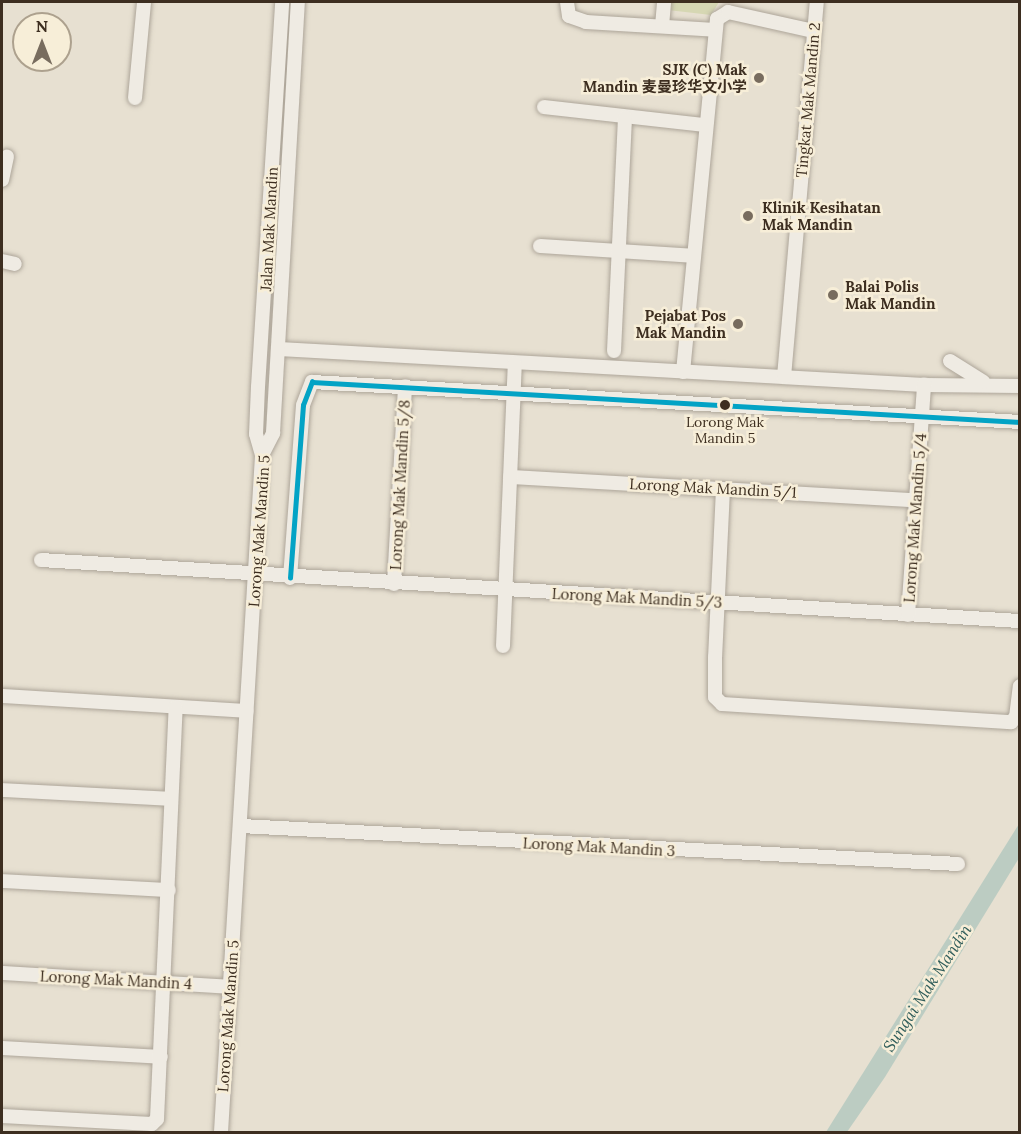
<!DOCTYPE html>
<html>
<head>
<meta charset="utf-8">
<style>
  body { margin:0 }
  #map { position:relative; width:1021px; height:1134px; overflow:hidden; background:#e7e0d1; font-family:Lora,"Noto Sans SC",serif }
  div>[style] { position:absolute }
  .green>* { inset:0; background:#d6d7b3 }
  .water>* { inset:0; background:#bcccc2 }
  .roads { filter:drop-shadow(0 0 2px #ada599) drop-shadow(0 0 2px #ada599) }
  .minor>* { height:14px; margin:-7px; padding:0 7px; transform-origin:7px; border-radius:7px; background:#efebe3 }
  .bus-1>* { height:4.5px; margin:-2.25px; padding:0 2.25px; transform-origin:2.25px; border-radius:2.25px; background:#03a3c5 }
  .dots>* { width:16px; height:16px; translate:-50% -50%; box-sizing:border-box; border:3px solid #f7eed8; border-radius:50% }
  span { translate:-50% -50%; white-space:nowrap; text-align:center; line-height:1.15; -webkit-text-stroke:5px #f7eed8; paint-order:stroke }
  .bus-label { font-size:14px; color:#3d2e20 }
  .poi-label { font-size:15px; color:#3d2e20; font-weight:700 }
  .right { translate:-100% -50%; text-align:right }
  .left { translate:0 -50%; text-align:left }
  .street-label { font-size:15px; color:#3d2e20 }
  .water-label { font-size:16px; color:#2f5d5a; font-style:italic }
  .frame { position:absolute; inset:0; border:3px solid #3d2e20; pointer-events:none }
  .north { position:absolute; left:12px; top:12px; width:60px; height:60px; box-sizing:border-box; background:#f7eed8; border:2px solid #ada18e; border-radius:50%; rotate:0deg; font-size:16px; font-weight:700; line-height:24px; text-align:center; color:#3d2e20 }
  .north::after { content:''; display:block; margin:auto; width:21px; height:27px; background:#786c5e; clip-path:polygon(50% 0,100% 100%,50% 72%,0 100%) }
</style>
</head>
<body>
<div id="map">
  <div class="green">
    <div style="clip-path:polygon(669px 2px,719px 2px,711px 15px,668px 10px)"></div>
  </div>
  <div class="water">
    <div style="clip-path:polygon(1019px 824px,1019px 858px,885px 1077px,847px 1132px,826px 1132px)"></div>
  </div>
  <div class="roads">
    <div class="minor">
      <div style="left:567px;top:2px;width:14px;rotate:82deg"></div>
      <div style="left:569px;top:16px;width:18px;rotate:19deg"></div>
      <div style="left:586px;top:22px;width:129px;rotate:3.5deg"></div>
      <div style="left:662px;top:26px;width:24px;rotate:-85deg"></div>
      <div style="left:135px;top:98px;width:96px;rotate:-84.6deg"></div>
      <div style="left:544px;top:107px;width:162px;rotate:6.4deg"></div>
      <div style="left:2px;top:180px;width:24px;rotate:-78deg"></div>
      <div style="left:540px;top:246px;width:153px;rotate:3.7deg"></div>
      <div style="left:2px;top:261px;width:13px;rotate:13deg"></div>
      <div style="left:279px;top:349px;width:646px;rotate:3.19deg"></div>
      <div style="left:924px;top:385px;width:96px;rotate:0.6deg"></div>
      <div style="left:614px;top:351px;width:234px;rotate:-87.3deg"></div>
      <div style="left:950px;top:361px;width:39px;rotate:32deg"></div>
      <div style="left:683px;top:372px;width:355px;rotate:-84.5deg"></div>
      <div style="left:717px;top:19px;width:13px;rotate:-32deg"></div>
      <div style="left:728px;top:12px;width:88px;rotate:12.5deg"></div>
      <div style="left:784px;top:377px;width:376px;rotate:-85deg"></div>
      <div style="left:262px;top:455px;width:22px;rotate:-106deg"></div>
      <div style="left:256px;top:434px;width:47px;rotate:-87.6deg"></div>
      <div style="left:258px;top:387px;width:386px;rotate:-86.4deg"></div>
      <div style="left:510px;top:477px;width:406px;rotate:3.3deg"></div>
      <div style="left:723px;top:489px;width:168px;rotate:92.7deg"></div>
      <div style="left:715px;top:657px;width:40px;rotate:90deg"></div>
      <div style="left:715px;top:697px;width:10px;rotate:45deg"></div>
      <div style="left:722px;top:704px;width:290px;rotate:3.6deg"></div>
      <div style="left:1011px;top:722px;width:7px;rotate:-45deg"></div>
      <div style="left:1016px;top:717px;width:31px;rotate:-83deg"></div>
      <div style="left:41px;top:560px;width:981px;rotate:3.57deg"></div>
      <div style="left:290px;top:578px;width:173px;rotate:-85.7deg"></div>
      <div style="left:303px;top:405px;width:25px;rotate:-69deg"></div>
      <div style="left:312px;top:382px;width:709px;rotate:3.23deg"></div>
      <div style="left:394px;top:584px;width:198px;rotate:-86.8deg"></div>
      <div style="left:908px;top:615px;width:231px;rotate:-86deg"></div>
      <div style="left:503px;top:646px;width:283px;rotate:-87.6deg"></div>
      <div style="left:2px;top:696px;width:245px;rotate:3.5deg"></div>
      <div style="left:2px;top:790px;width:169px;rotate:3deg"></div>
      <div style="left:241px;top:826px;width:718px;rotate:3.03deg"></div>
      <div style="left:2px;top:881px;width:167px;rotate:3.1deg"></div>
      <div style="left:2px;top:973px;width:228px;rotate:3.5deg"></div>
      <div style="left:2px;top:1048px;width:159px;rotate:3.2deg"></div>
      <div style="left:2px;top:1116px;width:150px;rotate:3.1deg"></div>
      <div style="left:152px;top:1124px;width:7px;rotate:-45deg"></div>
      <div style="left:157px;top:1119px;width:412px;rotate:-87.4deg"></div>
      <div style="left:221px;top:1132px;width:678px;rotate:-86.53deg"></div>
      <div style="left:262px;top:455px;width:25px;rotate:-63deg"></div>
      <div style="left:273px;top:433px;width:432px;rotate:-86.7deg"></div>
    </div>
  </div>
  <div class="bus-1">
    <div style="left:290px;top:578px;width:173px;rotate:-85.7deg"></div>
    <div style="left:303px;top:405px;width:25px;rotate:-69deg"></div>
    <div style="left:312px;top:382px;width:709px;rotate:3.23deg"></div>
  </div>
  <div class="dots">
    <div style="left:759px;top:78px;background:#786c5e"></div>
    <div style="left:748px;top:216px;background:#786c5e"></div>
    <div style="left:833px;top:295px;background:#786c5e"></div>
    <div style="left:738px;top:324px;background:#786c5e"></div>
    <div style="left:725px;top:405px;background:#3d2e20"></div>
  </div>
  <div class="bus-label">
    <span style="left:725px;top:430px">Lorong Mak<br>Mandin 5</span>
  </div>
  <div class="poi-label">
    <span class="right" style="left:747px;top:78px">SJK (C) Mak<br>Mandin 麦曼珍华文小学</span>
    <span class="left" style="left:762px;top:216px">Klinik Kesihatan<br>Mak Mandin</span>
    <span class="left" style="left:845px;top:295px">Balai Polis<br>Mak Mandin</span>
    <span class="right" style="left:726px;top:324px">Pejabat Pos<br>Mak Mandin</span>
  </div>
  <div class="street-label">
    <span style="left:808px;top:100px;rotate:-85deg">Tingkat Mak Mandin 2</span>
    <span style="left:269px;top:229px;rotate:-87deg">Jalan Mak Mandin</span>
    <span style="left:400px;top:485px;rotate:-87deg">Lorong Mak Mandin 5/8</span>
    <span style="left:713px;top:488px;rotate:3deg">Lorong Mak Mandin 5/1</span>
    <span style="left:915px;top:518px;rotate:-86deg">Lorong Mak Mandin 5/4</span>
    <span style="left:259px;top:531px;rotate:-86deg">Lorong Mak Mandin 5</span>
    <span style="left:637px;top:598px;rotate:3deg">Lorong Mak Mandin 5/3</span>
    <span style="left:599px;top:847px;rotate:3deg">Lorong Mak Mandin 3</span>
    <span style="left:116px;top:980px;rotate:3deg">Lorong Mak Mandin 4</span>
    <span style="left:228px;top:1016px;rotate:-86deg">Lorong Mak Mandin 5</span>
  </div>
  <div class="water-label">
    <span style="left:927px;top:988px;rotate:-57deg">Sungai Mak Mandin</span>
  </div>
  <div class="frame"></div>
  <div class="north">N</div>
</div>
</body>
</html>
